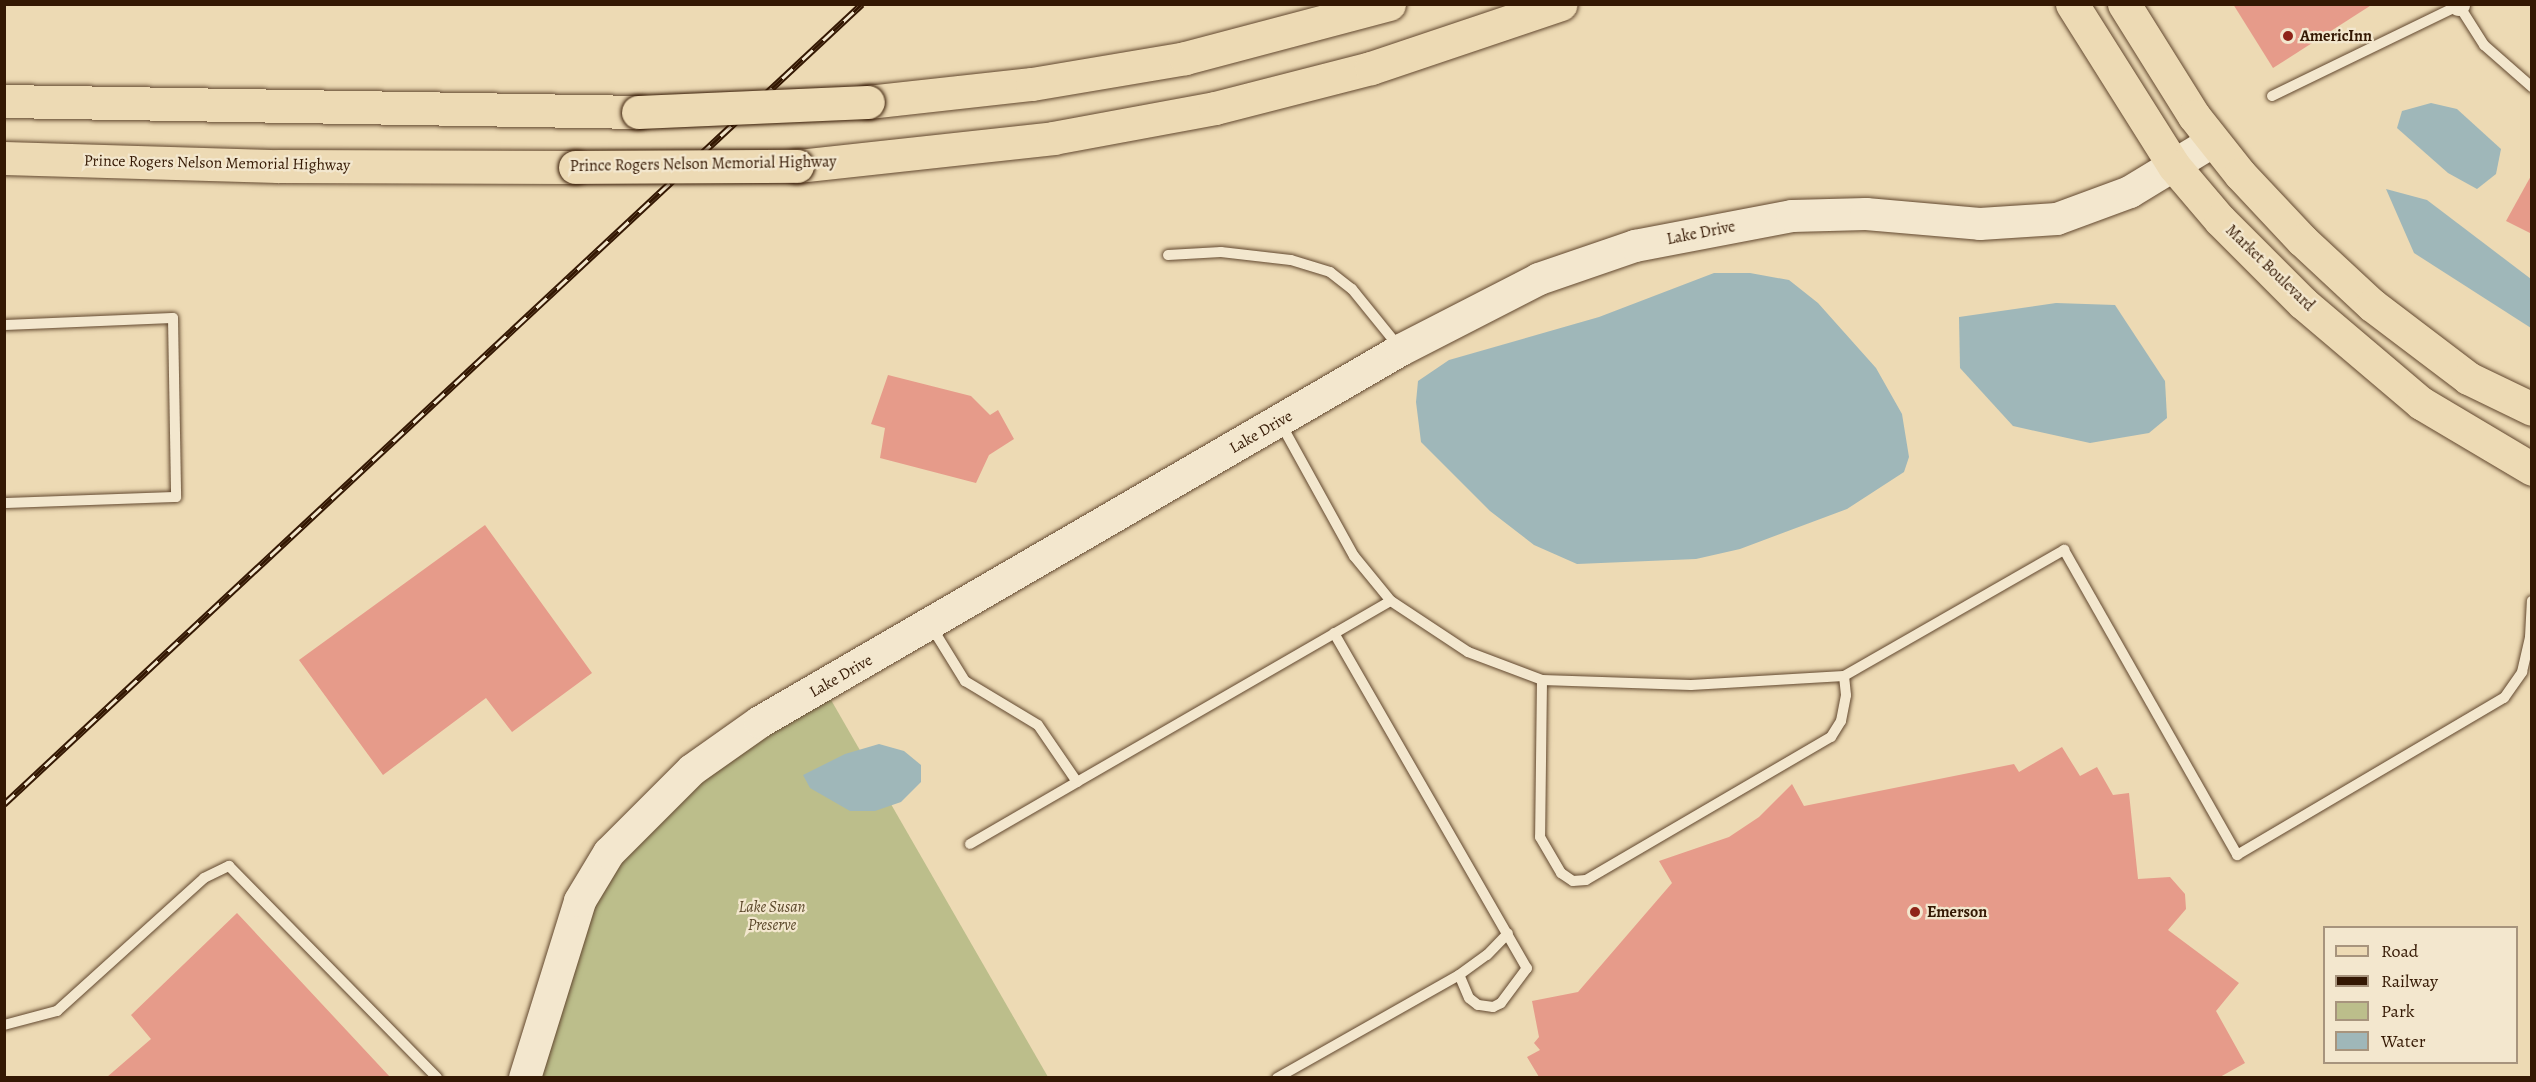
<!DOCTYPE html>
<html>
<head>
<meta charset="utf-8">
<style>
  body { margin:0 }
  #map { position:relative; width:2536px; height:1082px; overflow:hidden; background:#eddab4; font-family:Alegreya,serif }
  div>[style] { position:absolute }
  .green>* { inset:0; background:#bcbe8b }
  .water>* { inset:0; background:#9fb7b9 }
  .building>* { inset:0; background:#e69b8a }
  .roads { filter:drop-shadow(0 0 2px #62482f) drop-shadow(0 0 2px #62482f) }
  .lane>* { height:10px; margin:-5px; padding:0 5px; transform-origin:5px; border-radius:5px; background:#f3e7ce }
  .street>* { height:22px; margin:-11px; padding:0 11px; transform-origin:11px; border-radius:11px; background:#f3e7ce }
  .secondary>* { height:32px; margin:-16px; padding:0 16px; transform-origin:16px; border-radius:16px; background:#f3e7ce }
  .primary>* { height:33px; margin:-16.5px; padding:0 16.5px; transform-origin:16.5px; border-radius:16.5px; background:#eddab4 }
  .rail>* { height:7px; margin-top:-3.5px; transform-origin:0; background:repeating-linear-gradient(90deg,#f3e7ce 0 14px,#341803 0 28px); box-sizing:border-box; border-block:2px solid #341803 }
  .bridges { filter:drop-shadow(0 0 2px #341803) drop-shadow(0 0 2px #341803) }
  .primary-bridge>* { height:33px; margin:-16.5px; padding:0 16.5px; transform-origin:16.5px; border-radius:16.5px; background:#eddab4 }
  .dots>* { width:16px; height:16px; translate:-50% -50%; box-sizing:border-box; border:3px solid #f3e7ce; border-radius:50% }
  span { translate:-50% -50%; white-space:nowrap; text-align:center; line-height:1.15; -webkit-text-stroke:4.5px #f3e7ce; paint-order:stroke }
  .poi-label { font-size:16px; color:#341803; font-weight:700 }
  .left { translate:0 -50%; text-align:left }
  .street-label { font-size:16px; color:#341803 }
  .park-label { font-size:16px; color:#5d4a2c; font-style:italic }
  .frame { position:absolute; inset:0; border:6px solid #341803; pointer-events:none }
  .legend { position:absolute; left:2323px; top:926px; width:195px; height:138px; box-sizing:border-box; background:#f3e7ce; border:2px solid #a7947d; margin:0; padding:8px 10px; list-style:none; font-size:18px; color:#341803 }
  .legend li { display:flex; align-items:center; gap:12px; height:30px }
  .legend b { width:30px; border:2px solid #a7947d }
</style>
</head>
<body>
<div id="map">
  <div class="green">
    <div style="clip-path:polygon(823px 686px,1048px 1077px,525px 1078px,609px 853px)"></div>
  </div>
  <div class="water">
    <div style="clip-path:polygon(2431px 103px,2457px 109px,2501px 149px,2496px 174px,2477px 189px,2448px 173px,2397px 128px,2402px 111px)"></div>
    <div style="clip-path:polygon(2386px 189px,2427px 200px,2531px 279px,2531px 328px,2414px 253px)"></div>
    <div style="clip-path:polygon(1714px 273px,1750px 273px,1789px 280px,1818px 303px,1876px 368px,1902px 414px,1909px 457px,1904px 472px,1847px 509px,1740px 549px,1696px 559px,1577px 564px,1534px 545px,1490px 511px,1421px 442px,1416px 402px,1418px 381px,1449px 360px,1599px 317px)"></div>
    <div style="clip-path:polygon(2056px 303px,2115px 305px,2165px 381px,2167px 418px,2149px 433px,2090px 443px,2013px 426px,1960px 368px,1959px 317px)"></div>
    <div style="clip-path:polygon(879px 744px,904px 751px,921px 765px,921px 782px,901px 802px,875px 811px,850px 811px,810px 788px,803px 775px,845px 754px)"></div>
  </div>
  <div class="building">
    <div style="clip-path:polygon(2233px 4px,2373px 4px,2273px 68px)"></div>
    <div style="clip-path:polygon(2532px 174px,2532px 234px,2506px 221px)"></div>
    <div style="clip-path:polygon(888px 375px,971px 396px,990px 415px,998px 410px,1014px 439px,989px 455px,976px 483px,880px 458px,885px 428px,871px 424px)"></div>
    <div style="clip-path:polygon(485px 525px,592px 673px,512px 732px,486px 698px,383px 775px,299px 660px)"></div>
    <div style="clip-path:polygon(2062px 747px,2080px 776px,2097px 767px,2113px 795px,2129px 793px,2138px 879px,2170px 877px,2185px 894px,2186px 909px,2168px 930px,2239px 983px,2216px 1011px,2245px 1063px,2220px 1077px,1539px 1077px,1527px 1057px,1540px 1050px,1534px 1043px,1539px 1037px,1532px 1001px,1578px 992px,1672px 883px,1659px 861px,1729px 837px,1759px 817px,1792px 784px,1804px 806px,2014px 764px,2019px 772px)"></div>
    <div style="clip-path:polygon(237px 913px,390px 1077px,107px 1077px,151px 1039px,131px 1015px)"></div>
  </div>
  <div class="roads">
    <div class="lane">
      <div style="left:2458px;top:4px;width:49px;rotate:57.6deg"></div>
      <div style="left:2484px;top:45px;width:64px;rotate:41.2deg"></div>
      <div style="left:2272px;top:96px;width:208px;rotate:-25.9deg"></div>
      <div style="left:1168px;top:255px;width:53px;rotate:-3.2deg"></div>
      <div style="left:1221px;top:252px;width:70px;rotate:6.5deg"></div>
      <div style="left:1291px;top:260px;width:41px;rotate:17.1deg"></div>
      <div style="left:1330px;top:272px;width:28px;rotate:38deg"></div>
      <div style="left:1352px;top:289px;width:75px;rotate:51deg"></div>
      <div style="left:4px;top:325px;width:169px;rotate:-2.4deg"></div>
      <div style="left:173px;top:318px;width:179px;rotate:89deg"></div>
      <div style="left:176px;top:497px;width:172px;rotate:178deg"></div>
      <div style="left:1281px;top:424px;width:151px;rotate:61.1deg"></div>
      <div style="left:1354px;top:556px;width:58px;rotate:50.6deg"></div>
      <div style="left:1391px;top:601px;width:92px;rotate:33.5deg"></div>
      <div style="left:1468px;top:652px;width:79px;rotate:20.7deg"></div>
      <div style="left:1542px;top:680px;width:149px;rotate:1.9deg"></div>
      <div style="left:1691px;top:685px;width:153px;rotate:-3.4deg"></div>
      <div style="left:1844px;top:676px;width:254px;rotate:-29.8deg"></div>
      <div style="left:2064px;top:550px;width:351px;rotate:60.4deg"></div>
      <div style="left:2237px;top:855px;width:310px;rotate:-30.5deg"></div>
      <div style="left:2504px;top:698px;width:32px;rotate:-55deg"></div>
      <div style="left:2522px;top:672px;width:36px;rotate:-77deg"></div>
      <div style="left:2530px;top:637px;width:36px;rotate:-87deg"></div>
      <div style="left:931px;top:626px;width:65px;rotate:58.3deg"></div>
      <div style="left:965px;top:681px;width:85px;rotate:31.1deg"></div>
      <div style="left:1038px;top:725px;width:69px;rotate:55.6deg"></div>
      <div style="left:1077px;top:782px;width:362px;rotate:-30deg"></div>
      <div style="left:1334px;top:633px;width:387px;rotate:60.1deg"></div>
      <div style="left:1527px;top:968px;width:44px;rotate:126.6deg"></div>
      <div style="left:1501px;top:1003px;width:9px;rotate:153deg"></div>
      <div style="left:1493px;top:1007px;width:15px;rotate:-172deg"></div>
      <div style="left:1478px;top:1005px;width:11px;rotate:-142deg"></div>
      <div style="left:1469px;top:998px;width:25px;rotate:-113deg"></div>
      <div style="left:1542px;top:680px;width:157px;rotate:90.7deg"></div>
      <div style="left:1540px;top:837px;width:42px;rotate:59.7deg"></div>
      <div style="left:1561px;top:873px;width:14px;rotate:34deg"></div>
      <div style="left:1573px;top:881px;width:13px;rotate:-4deg"></div>
      <div style="left:1586px;top:880px;width:284px;rotate:-30.3deg"></div>
      <div style="left:1831px;top:737px;width:19px;rotate:-58deg"></div>
      <div style="left:1841px;top:721px;width:26px;rotate:-79deg"></div>
      <div style="left:1846px;top:695px;width:19px;rotate:-96deg"></div>
      <div style="left:970px;top:844px;width:124px;rotate:-30.1deg"></div>
      <div style="left:4px;top:1025px;width:55px;rotate:-14.8deg"></div>
      <div style="left:57px;top:1011px;width:198px;rotate:-42.1deg"></div>
      <div style="left:204px;top:878px;width:28px;rotate:-26deg"></div>
      <div style="left:229px;top:866px;width:297px;rotate:45.5deg"></div>
      <div style="left:1277px;top:1078px;width:209px;rotate:-29.5deg"></div>
      <div style="left:1459px;top:975px;width:34px;rotate:-36deg"></div>
      <div style="left:1487px;top:955px;width:30px;rotate:-46deg"></div>
    </div>
    <div class="street">
      <div style="left:2459px;top:5px;width:1px;rotate:-90deg"></div>
    </div>
    <div class="secondary">
      <div style="left:525px;top:1078px;width:185px;rotate:-72.7deg"></div>
      <div style="left:580px;top:901px;width:56px;rotate:-58.9deg"></div>
      <div style="left:609px;top:853px;width:117px;rotate:-45deg"></div>
      <div style="left:692px;top:770px;width:83px;rotate:-35.2deg"></div>
      <div style="left:760px;top:722px;width:741px;rotate:-30.13deg"></div>
      <div style="left:1401px;top:350px;width:155px;rotate:-27.2deg"></div>
      <div style="left:1539px;top:279px;width:102px;rotate:-19deg"></div>
      <div style="left:1635px;top:246px;width:160px;rotate:-10.8deg"></div>
      <div style="left:1792px;top:216px;width:74px;rotate:-1.5deg"></div>
      <div style="left:1866px;top:214px;width:114px;rotate:5deg"></div>
      <div style="left:1980px;top:224px;width:77px;rotate:-3.7deg"></div>
      <div style="left:2057px;top:219px;width:78px;rotate:-20.3deg"></div>
      <div style="left:2130px;top:192px;width:98px;rotate:-31.3deg"></div>
    </div>
    <div class="primary">
      <div style="left:2072px;top:4px;width:191px;rotate:57.8deg"></div>
      <div style="left:2174px;top:166px;width:71px;rotate:49.6deg"></div>
      <div style="left:2220px;top:220px;width:117px;rotate:45deg"></div>
      <div style="left:2303px;top:303px;width:155px;rotate:40.3deg"></div>
      <div style="left:2421px;top:403px;width:129px;rotate:30.7deg"></div>
      <div style="left:2124px;top:4px;width:132px;rotate:58deg"></div>
      <div style="left:2194px;top:116px;width:74px;rotate:51.6deg"></div>
      <div style="left:2240px;top:174px;width:91px;rotate:46.8deg"></div>
      <div style="left:2302px;top:240px;width:96px;rotate:42.9deg"></div>
      <div style="left:2372px;top:305px;width:121px;rotate:37.2deg"></div>
      <div style="left:2468px;top:378px;width:71px;rotate:25.8deg"></div>
      <div style="left:4px;top:101px;width:634px;rotate:0.99deg"></div>
      <div style="left:868px;top:102px;width:165px;rotate:-6.3deg"></div>
      <div style="left:1032px;top:84px;width:155px;rotate:-9.6deg"></div>
      <div style="left:1185px;top:58px;width:211px;rotate:-14.8deg"></div>
      <div style="left:4px;top:158px;width:274px;rotate:1.7deg"></div>
      <div style="left:278px;top:166px;width:297px;rotate:0.2deg"></div>
      <div style="left:797px;top:166px;width:258px;rotate:-6.2deg"></div>
      <div style="left:1053px;top:138px;width:165px;rotate:-10.5deg"></div>
      <div style="left:1215px;top:108px;width:161px;rotate:-14.4deg"></div>
      <div style="left:1371px;top:68px;width:200px;rotate:-18.6deg"></div>
    </div>
  </div>
  <div class="rail">
    <div style="left:4px;top:804px;width:1173px;rotate:-43deg"></div>
  </div>
  <div class="bridges">
    <div class="primary-bridge">
      <div style="left:638px;top:112px;width:230px;rotate:-2.5deg"></div>
      <div style="left:575px;top:167px;width:222px;rotate:-0.3deg"></div>
    </div>
  </div>
  <div class="dots">
    <div style="left:2288px;top:36px;background:#8f2418"></div>
    <div style="left:1915px;top:912px;background:#8f2418"></div>
  </div>
  <div class="poi-label">
    <span class="left" style="left:2300px;top:36px">AmericInn</span>
    <span class="left" style="left:1927px;top:912px">Emerson</span>
  </div>
  <div class="street-label">
    <span style="left:217px;top:163px;rotate:1deg">Prince Rogers Nelson Memorial Highway</span>
    <span style="left:703px;top:164px;rotate:-1deg">Prince Rogers Nelson Memorial Highway</span>
    <span style="left:1701px;top:233px;rotate:-11deg">Lake Drive</span>
    <span style="left:2270px;top:268px;rotate:44deg">Market Boulevard</span>
    <span style="left:1261px;top:432px;rotate:-30deg">Lake Drive</span>
    <span style="left:841px;top:676px;rotate:-30deg">Lake Drive</span>
  </div>
  <div class="park-label">
    <span style="left:772px;top:916px">Lake Susan<br>Preserve</span>
  </div>
  <div class="frame"></div>
  <ul class="legend">
  <li><b style="height:8px;background:#eddab4"></b>Road</li>
  <li><b style="height:8px;background:#341803"></b>Railway</li>
  <li><b style="height:16px;background:#bcbe8b"></b>Park</li>
  <li><b style="height:16px;background:#9fb7b9"></b>Water</li>
  </ul>
</div>
</body>
</html>
